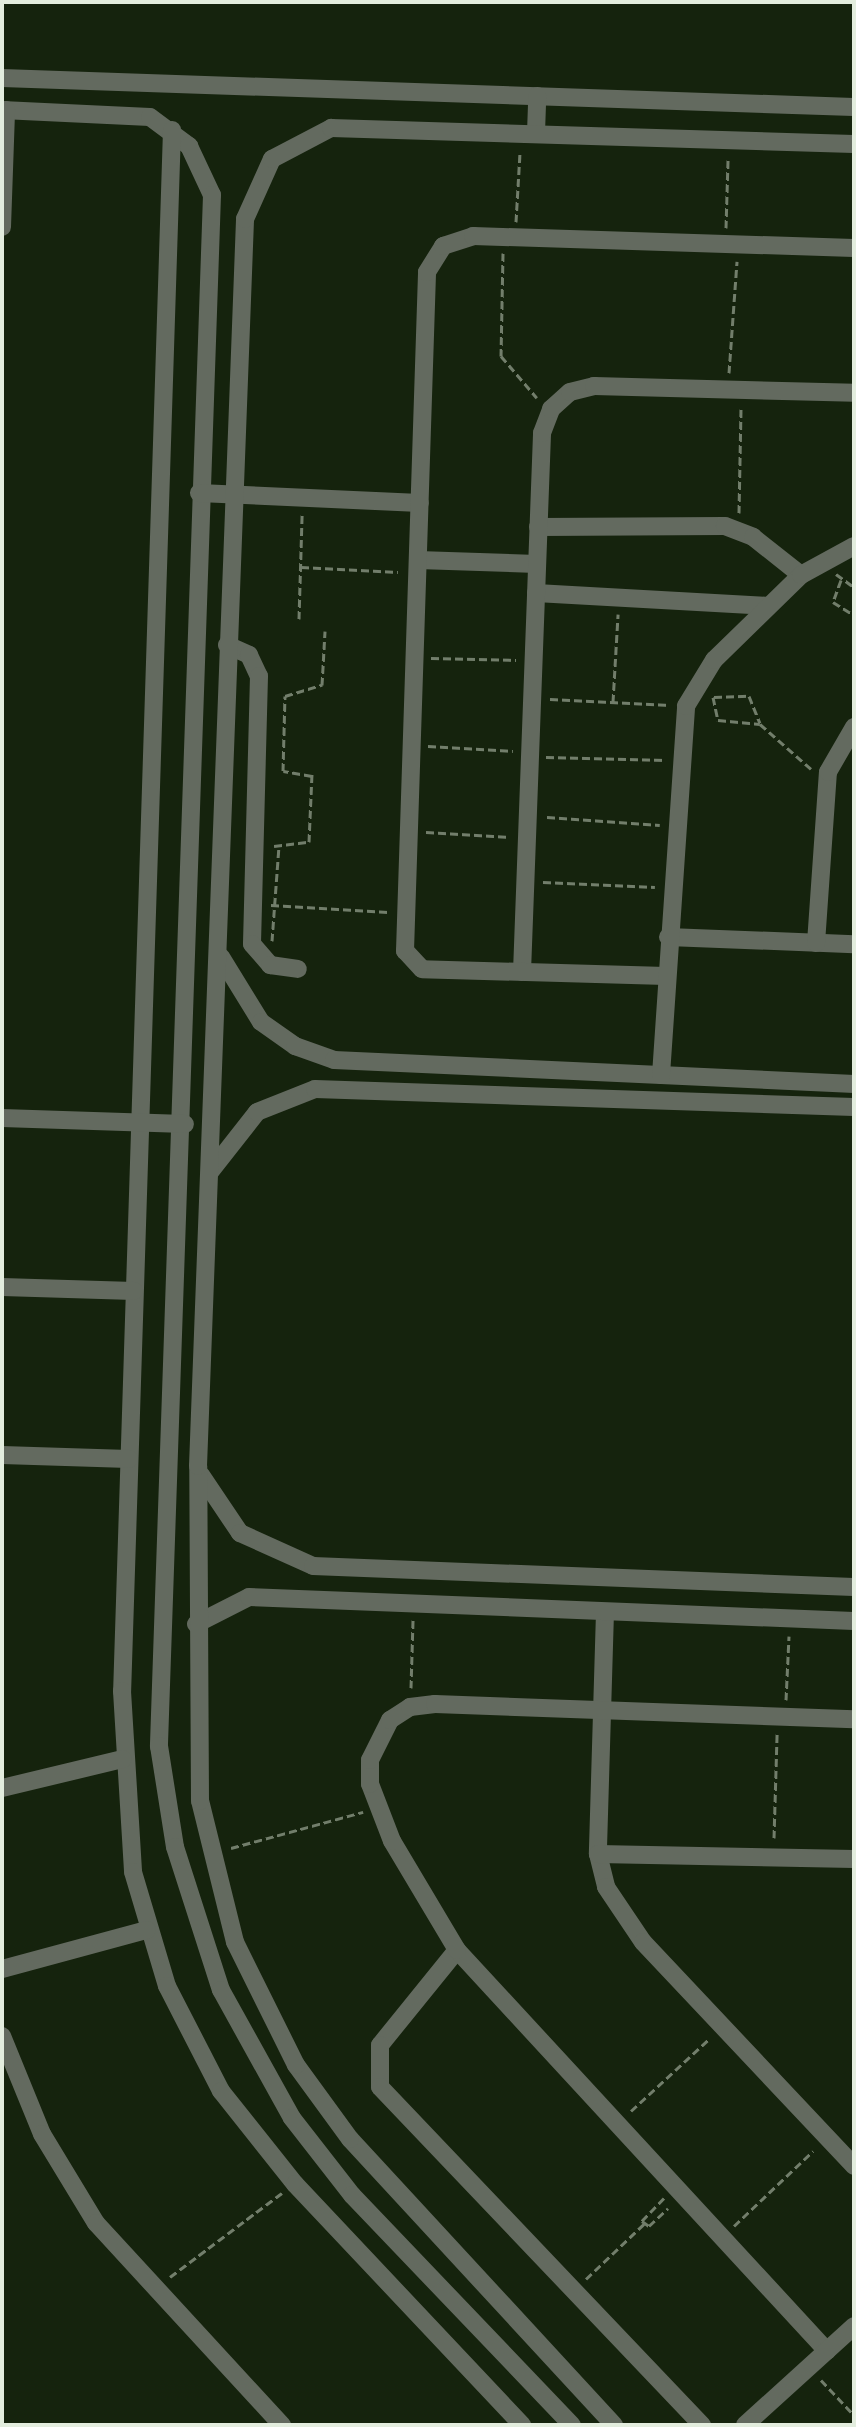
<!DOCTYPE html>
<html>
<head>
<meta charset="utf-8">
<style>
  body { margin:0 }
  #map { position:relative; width:856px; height:2427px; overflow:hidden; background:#15230d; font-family:Quicksand,sans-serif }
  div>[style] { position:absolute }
  .path>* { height:3px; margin-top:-1.5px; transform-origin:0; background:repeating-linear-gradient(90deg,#727e6b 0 8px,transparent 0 12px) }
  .minor>* { height:18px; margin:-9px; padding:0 9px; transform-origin:9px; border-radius:9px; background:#636a5f }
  span { translate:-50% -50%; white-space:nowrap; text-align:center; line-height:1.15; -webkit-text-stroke:7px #0c1a04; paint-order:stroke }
  .frame { position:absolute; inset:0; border:4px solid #e3edde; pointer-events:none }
</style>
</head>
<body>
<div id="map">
  <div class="path">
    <div style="left:516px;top:222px;width:69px;rotate:-86.7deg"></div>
    <div style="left:726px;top:228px;width:68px;rotate:-88.3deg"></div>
    <div style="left:503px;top:253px;width:103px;rotate:91.1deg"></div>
    <div style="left:501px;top:356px;width:55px;rotate:49.4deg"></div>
    <div style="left:729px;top:373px;width:112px;rotate:-85.9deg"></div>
    <div style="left:739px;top:513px;width:104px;rotate:-88.9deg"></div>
    <div style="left:301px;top:567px;width:97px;rotate:3deg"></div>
    <div style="left:836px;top:574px;width:22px;rotate:36deg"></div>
    <div style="left:841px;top:580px;width:23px;rotate:110deg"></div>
    <div style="left:833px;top:602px;width:25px;rotate:32deg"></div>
    <div style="left:299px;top:619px;width:104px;rotate:-88.3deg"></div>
    <div style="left:431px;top:658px;width:85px;rotate:1.3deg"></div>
    <div style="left:713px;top:697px;width:24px;rotate:78deg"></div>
    <div style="left:718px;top:720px;width:42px;rotate:5.4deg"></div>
    <div style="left:760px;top:724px;width:68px;rotate:41.4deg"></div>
    <div style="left:714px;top:697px;width:35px;rotate:-2deg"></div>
    <div style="left:749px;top:696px;width:29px;rotate:68deg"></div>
    <div style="left:550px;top:699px;width:120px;rotate:2.9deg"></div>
    <div style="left:613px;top:702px;width:88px;rotate:-86.7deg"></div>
    <div style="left:428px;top:746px;width:85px;rotate:3.4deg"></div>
    <div style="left:546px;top:757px;width:120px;rotate:1.4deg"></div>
    <div style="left:312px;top:776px;width:29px;rotate:-170deg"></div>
    <div style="left:283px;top:771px;width:75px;rotate:-88.5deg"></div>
    <div style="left:285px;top:696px;width:39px;rotate:-17deg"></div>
    <div style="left:322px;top:685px;width:54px;rotate:-86.8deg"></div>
    <div style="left:547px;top:817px;width:113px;rotate:4deg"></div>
    <div style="left:426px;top:832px;width:84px;rotate:3.4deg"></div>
    <div style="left:274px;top:846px;width:35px;rotate:-7deg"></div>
    <div style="left:309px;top:842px;width:70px;rotate:-87.5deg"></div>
    <div style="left:543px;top:882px;width:112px;rotate:2.6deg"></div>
    <div style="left:271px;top:905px;width:117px;rotate:3.4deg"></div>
    <div style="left:272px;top:941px;width:95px;rotate:-85.8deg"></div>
    <div style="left:411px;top:1688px;width:68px;rotate:-88.3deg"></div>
    <div style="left:786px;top:1700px;width:64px;rotate:-87.3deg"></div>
    <div style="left:774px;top:1838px;width:104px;rotate:-88.3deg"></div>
    <div style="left:231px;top:1848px;width:137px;rotate:-15.3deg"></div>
    <div style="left:631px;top:2111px;width:105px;rotate:-42.7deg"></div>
    <div style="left:664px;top:2198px;width:32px;rotate:134deg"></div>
    <div style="left:642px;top:2221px;width:9px;rotate:36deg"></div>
    <div style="left:649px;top:2226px;width:26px;rotate:-43deg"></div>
    <div style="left:734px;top:2226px;width:109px;rotate:-43.5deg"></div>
    <div style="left:170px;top:2277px;width:140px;rotate:-36.9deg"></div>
    <div style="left:586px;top:2279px;width:80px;rotate:-43.5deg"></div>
    <div style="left:821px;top:2380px;width:48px;rotate:46.7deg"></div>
  </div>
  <div class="minor">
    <div style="left:2px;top:78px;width:852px;rotate:1.95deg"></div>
    <div style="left:2px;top:110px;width:148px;rotate:2.7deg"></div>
    <div style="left:150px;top:117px;width:49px;rotate:36.6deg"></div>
    <div style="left:189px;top:146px;width:54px;rotate:64.9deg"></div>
    <div style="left:212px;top:195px;width:1552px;rotate:91.96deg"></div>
    <div style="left:159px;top:1746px;width:102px;rotate:81deg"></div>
    <div style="left:175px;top:1847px;width:150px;rotate:72.2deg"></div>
    <div style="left:221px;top:1990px;width:146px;rotate:61deg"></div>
    <div style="left:292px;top:2118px;width:98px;rotate:52.1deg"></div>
    <div style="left:352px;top:2195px;width:318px;rotate:46.3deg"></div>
    <div style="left:172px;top:130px;width:1562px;rotate:91.83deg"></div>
    <div style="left:122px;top:1691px;width:181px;rotate:86.5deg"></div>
    <div style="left:133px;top:1872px;width:119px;rotate:73.4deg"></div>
    <div style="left:167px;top:1986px;width:118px;rotate:62.8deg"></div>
    <div style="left:221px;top:2091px;width:119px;rotate:51.5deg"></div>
    <div style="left:295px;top:2184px;width:331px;rotate:46.7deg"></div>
    <div style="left:536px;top:133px;width:37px;rotate:-88deg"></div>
    <div style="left:2px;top:227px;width:117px;rotate:-88deg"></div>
    <div style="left:199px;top:493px;width:221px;rotate:2.6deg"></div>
    <div style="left:538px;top:527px;width:187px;rotate:-0.3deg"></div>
    <div style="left:725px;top:526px;width:30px;rotate:21deg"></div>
    <div style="left:753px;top:537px;width:61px;rotate:38.4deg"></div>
    <div style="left:418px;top:560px;width:119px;rotate:1.9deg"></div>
    <div style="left:536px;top:593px;width:233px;rotate:3.2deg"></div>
    <div style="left:227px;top:645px;width:24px;rotate:24deg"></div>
    <div style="left:249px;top:655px;width:23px;rotate:65deg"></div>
    <div style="left:259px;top:676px;width:268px;rotate:91.5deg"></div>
    <div style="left:252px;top:944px;width:28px;rotate:49deg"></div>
    <div style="left:270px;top:965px;width:28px;rotate:8deg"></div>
    <div style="left:668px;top:937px;width:186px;rotate:2.2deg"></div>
    <div style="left:816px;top:943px;width:171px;rotate:-86deg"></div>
    <div style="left:828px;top:772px;width:52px;rotate:-60deg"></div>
    <div style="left:221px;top:957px;width:76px;rotate:58.4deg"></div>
    <div style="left:261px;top:1022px;width:42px;rotate:35.2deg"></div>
    <div style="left:295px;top:1046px;width:41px;rotate:19.7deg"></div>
    <div style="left:334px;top:1060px;width:521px;rotate:2.64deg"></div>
    <div style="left:522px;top:972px;width:539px;rotate:-87.87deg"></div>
    <div style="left:542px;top:433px;width:26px;rotate:-69deg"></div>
    <div style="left:551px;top:409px;width:25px;rotate:-42deg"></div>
    <div style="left:570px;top:392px;width:25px;rotate:-14deg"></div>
    <div style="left:594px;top:386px;width:260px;rotate:1.5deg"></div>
    <div style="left:666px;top:976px;width:244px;rotate:-178.4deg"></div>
    <div style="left:422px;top:969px;width:25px;rotate:-133deg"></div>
    <div style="left:405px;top:951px;width:679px;rotate:-88.14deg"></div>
    <div style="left:427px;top:272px;width:31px;rotate:-58deg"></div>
    <div style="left:443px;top:246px;width:32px;rotate:-18deg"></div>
    <div style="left:473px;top:236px;width:381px;rotate:1.8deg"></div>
    <div style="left:661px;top:1075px;width:370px;rotate:-86.1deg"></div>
    <div style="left:686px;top:706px;width:54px;rotate:-58.7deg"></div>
    <div style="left:714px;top:660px;width:122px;rotate:-44.3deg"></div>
    <div style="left:801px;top:575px;width:60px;rotate:-28.7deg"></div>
    <div style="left:2px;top:1118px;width:183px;rotate:1.9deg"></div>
    <div style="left:210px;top:1172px;width:76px;rotate:-51.9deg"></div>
    <div style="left:257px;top:1112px;width:62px;rotate:-21.6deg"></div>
    <div style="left:315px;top:1089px;width:539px;rotate:1.91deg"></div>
    <div style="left:2px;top:1287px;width:132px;rotate:1.7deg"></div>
    <div style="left:2px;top:1455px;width:127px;rotate:1.8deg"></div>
    <div style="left:201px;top:1475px;width:70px;rotate:56.1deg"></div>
    <div style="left:240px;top:1533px;width:80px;rotate:24.3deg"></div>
    <div style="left:313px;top:1566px;width:541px;rotate:2.22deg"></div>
    <div style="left:605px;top:1612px;width:242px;rotate:91.7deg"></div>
    <div style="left:598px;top:1854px;width:34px;rotate:76deg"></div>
    <div style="left:606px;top:1887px;width:66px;rotate:56.1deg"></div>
    <div style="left:643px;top:1942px;width:308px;rotate:46.7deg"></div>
    <div style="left:196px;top:1624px;width:59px;rotate:-27deg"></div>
    <div style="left:249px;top:1597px;width:605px;rotate:2.27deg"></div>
    <div style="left:2px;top:1788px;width:124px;rotate:-13.5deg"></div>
    <div style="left:598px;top:1854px;width:256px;rotate:1.1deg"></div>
    <div style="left:457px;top:1950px;width:122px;rotate:129deg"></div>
    <div style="left:380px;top:2045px;width:42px;rotate:90deg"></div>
    <div style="left:380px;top:2087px;width:467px;rotate:46.4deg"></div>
    <div style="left:2px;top:1969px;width:150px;rotate:-15.1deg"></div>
    <div style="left:2px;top:2036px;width:106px;rotate:67.8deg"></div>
    <div style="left:42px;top:2134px;width:104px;rotate:58.8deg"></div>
    <div style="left:96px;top:2223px;width:275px;rotate:47.4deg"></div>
    <div style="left:827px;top:2351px;width:546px;rotate:-132.7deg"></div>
    <div style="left:457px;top:1950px;width:127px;rotate:-120.8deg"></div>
    <div style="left:392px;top:1841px;width:61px;rotate:-111.1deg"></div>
    <div style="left:370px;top:1784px;width:24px;rotate:-90deg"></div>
    <div style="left:370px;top:1760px;width:45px;rotate:-63.4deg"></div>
    <div style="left:390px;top:1720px;width:24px;rotate:-33deg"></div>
    <div style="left:410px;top:1707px;width:25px;rotate:-7deg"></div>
    <div style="left:435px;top:1704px;width:419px;rotate:2.1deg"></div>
    <div style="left:614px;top:2425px;width:389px;rotate:-132.7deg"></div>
    <div style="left:350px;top:2139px;width:92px;rotate:-126.1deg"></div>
    <div style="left:296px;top:2065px;width:137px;rotate:-116.4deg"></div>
    <div style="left:235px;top:1942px;width:145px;rotate:-103.9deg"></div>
    <div style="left:200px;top:1801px;width:335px;rotate:-90.3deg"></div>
    <div style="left:198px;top:1466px;width:1248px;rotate:-87.84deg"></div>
    <div style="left:245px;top:219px;width:66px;rotate:-65.8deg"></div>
    <div style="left:272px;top:159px;width:67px;rotate:-27.7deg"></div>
    <div style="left:331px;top:128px;width:523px;rotate:1.75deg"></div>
    <div style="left:745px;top:2425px;width:147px;rotate:-42.2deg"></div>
  </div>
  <div class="frame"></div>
</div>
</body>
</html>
